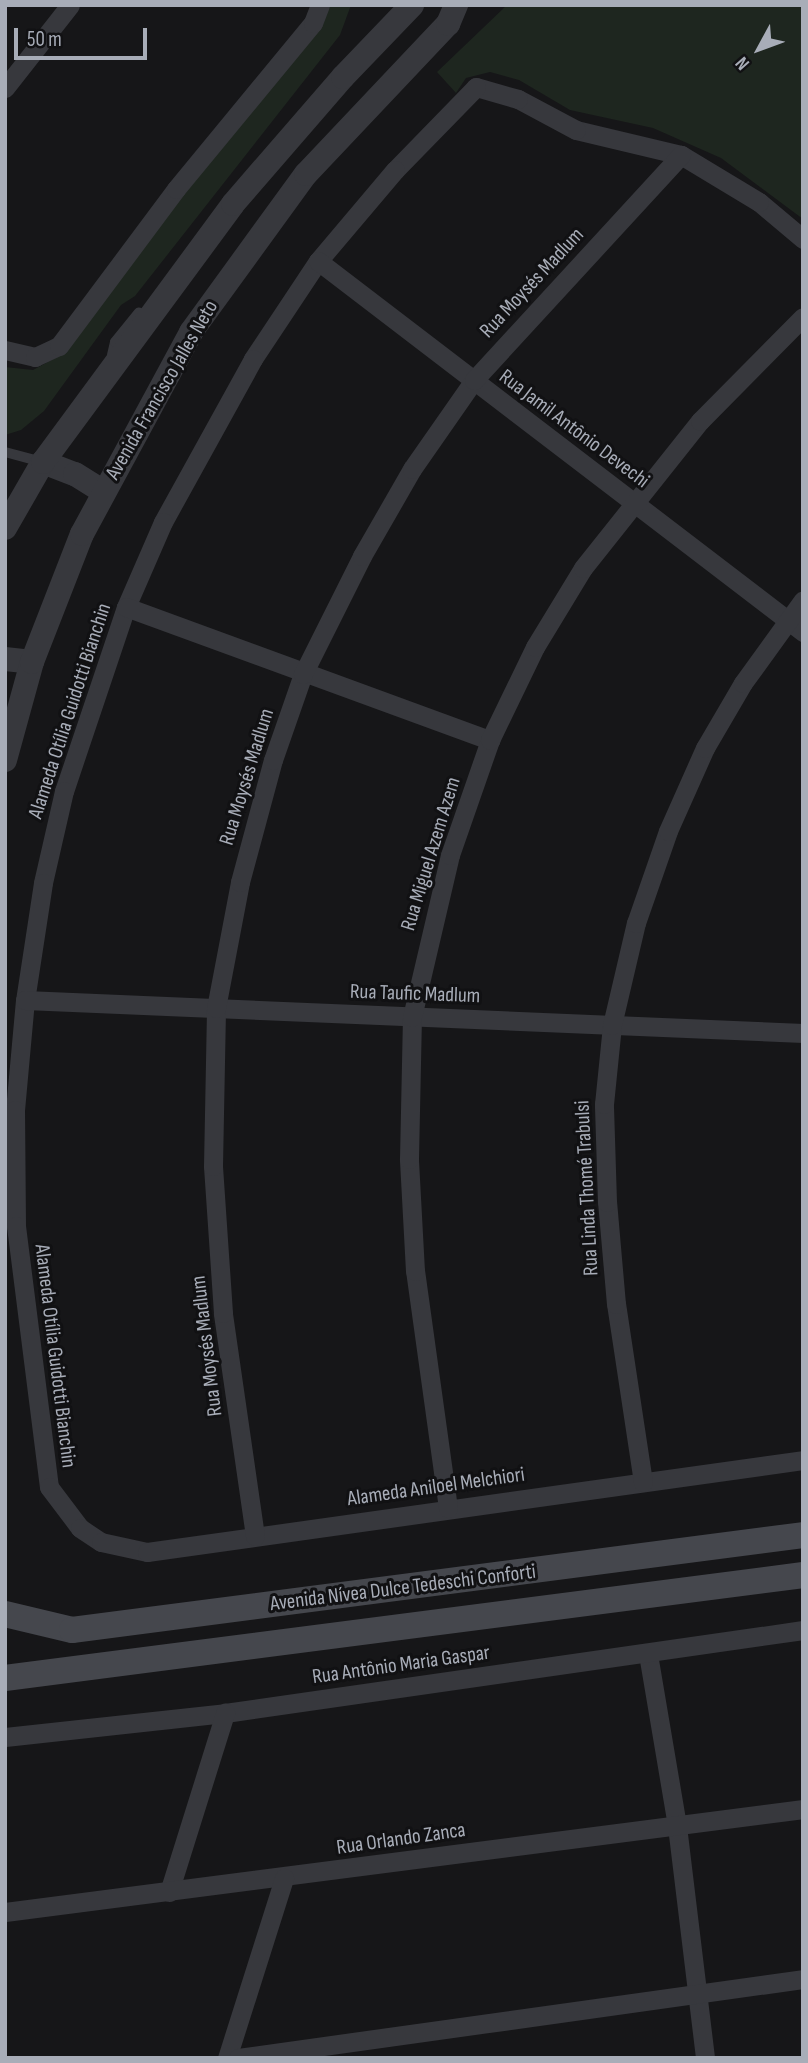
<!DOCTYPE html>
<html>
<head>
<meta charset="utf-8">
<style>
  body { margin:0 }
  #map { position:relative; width:808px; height:2063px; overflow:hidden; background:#161618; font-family:"Sofia Sans Condensed",sans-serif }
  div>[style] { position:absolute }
  .green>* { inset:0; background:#1e261f }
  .service>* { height:10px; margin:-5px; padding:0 5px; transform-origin:5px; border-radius:5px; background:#37383d }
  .minor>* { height:19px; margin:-9.5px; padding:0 9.5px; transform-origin:9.5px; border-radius:9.5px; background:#37383d }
  .tertiary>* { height:24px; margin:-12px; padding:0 12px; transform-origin:12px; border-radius:12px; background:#37383d }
  .secondary>* { height:26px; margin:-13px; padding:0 13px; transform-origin:13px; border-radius:13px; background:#45474d }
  span { translate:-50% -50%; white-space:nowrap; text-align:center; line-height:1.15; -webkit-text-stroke:6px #111113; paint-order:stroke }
  .street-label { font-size:21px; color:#a8adb8 }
  .frame { position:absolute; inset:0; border:7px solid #a8adb8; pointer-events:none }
  .north { position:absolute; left:724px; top:14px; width:70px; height:70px; -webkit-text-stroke:5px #111113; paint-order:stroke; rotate:229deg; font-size:19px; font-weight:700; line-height:28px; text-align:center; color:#a8adb8 }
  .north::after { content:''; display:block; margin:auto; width:24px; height:32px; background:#a8adb8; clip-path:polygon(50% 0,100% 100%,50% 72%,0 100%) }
  .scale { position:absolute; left:14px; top:28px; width:133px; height:32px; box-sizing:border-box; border:4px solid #a8adb8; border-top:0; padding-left:9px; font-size:21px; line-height:24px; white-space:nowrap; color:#a8adb8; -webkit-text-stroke:5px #111113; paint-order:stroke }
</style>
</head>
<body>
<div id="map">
  <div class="green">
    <div style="clip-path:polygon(329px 5px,351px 5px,340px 35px,135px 296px,121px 305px,44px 411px,21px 430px,5px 435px,5px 367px,33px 370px,61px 355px,182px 194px,320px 28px)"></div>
    <div style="clip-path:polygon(507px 5px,803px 5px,803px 219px,721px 158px,653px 128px,570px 110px,519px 80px,490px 72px,466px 78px,456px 93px,437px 72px)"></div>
  </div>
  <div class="service">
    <div style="left:112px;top:355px;width:13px;rotate:-77deg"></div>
    <div style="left:115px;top:342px;width:38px;rotate:-51deg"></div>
    <div style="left:5px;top:452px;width:38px;rotate:15deg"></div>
  </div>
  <div class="minor">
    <div style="left:5px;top:88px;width:105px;rotate:-51.9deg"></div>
    <div style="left:803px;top:239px;width:57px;rotate:-139.9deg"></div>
    <div style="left:759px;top:202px;width:91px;rotate:-148.9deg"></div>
    <div style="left:681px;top:155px;width:108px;rotate:-166.6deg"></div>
    <div style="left:576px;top:130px;width:66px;rotate:-151.9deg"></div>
    <div style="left:518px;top:99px;width:44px;rotate:-164.1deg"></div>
    <div style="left:476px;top:87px;width:116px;rotate:134.3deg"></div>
    <div style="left:395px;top:170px;width:119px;rotate:130.2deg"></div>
    <div style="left:318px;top:261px;width:118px;rotate:123.6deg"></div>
    <div style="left:253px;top:359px;width:186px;rotate:118.9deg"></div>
    <div style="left:163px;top:522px;width:93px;rotate:113.5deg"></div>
    <div style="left:126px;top:607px;width:194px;rotate:108.6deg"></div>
    <div style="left:64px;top:791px;width:94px;rotate:102.9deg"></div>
    <div style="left:43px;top:883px;width:118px;rotate:98.7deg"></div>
    <div style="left:25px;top:1000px;width:110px;rotate:95.2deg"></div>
    <div style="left:15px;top:1110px;width:116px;rotate:89.5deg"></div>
    <div style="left:16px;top:1226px;width:263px;rotate:82.8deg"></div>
    <div style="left:49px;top:1487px;width:51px;rotate:52.9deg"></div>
    <div style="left:80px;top:1528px;width:25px;rotate:34deg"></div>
    <div style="left:101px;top:1542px;width:47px;rotate:12.3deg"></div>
    <div style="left:147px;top:1552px;width:662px;rotate:-7.98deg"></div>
    <div style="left:318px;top:261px;width:611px;rotate:37.41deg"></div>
    <div style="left:5px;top:350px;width:31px;rotate:13deg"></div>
    <div style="left:35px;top:357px;width:26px;rotate:-25deg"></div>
    <div style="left:59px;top:346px;width:196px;rotate:-53.3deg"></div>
    <div style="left:176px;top:189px;width:215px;rotate:-50.5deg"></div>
    <div style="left:313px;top:23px;width:19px;rotate:-69deg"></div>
    <div style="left:126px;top:607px;width:388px;rotate:20.1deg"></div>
    <div style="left:25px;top:1000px;width:779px;rotate:2.43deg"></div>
    <div style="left:643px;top:1482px;width:180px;rotate:-98.6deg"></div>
    <div style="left:616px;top:1304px;width:102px;rotate:-95deg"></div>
    <div style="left:607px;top:1202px;width:98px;rotate:-91.8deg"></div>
    <div style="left:604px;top:1104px;width:79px;rotate:-84.2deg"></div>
    <div style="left:612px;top:1025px;width:105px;rotate:-76.8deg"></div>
    <div style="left:636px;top:923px;width:97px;rotate:-70.8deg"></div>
    <div style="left:668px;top:831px;width:91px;rotate:-66deg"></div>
    <div style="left:705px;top:748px;width:75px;rotate:-59.7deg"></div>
    <div style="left:743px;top:683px;width:102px;rotate:-54.1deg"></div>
    <div style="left:448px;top:1508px;width:239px;rotate:-97.9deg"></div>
    <div style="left:415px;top:1271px;width:112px;rotate:-93.1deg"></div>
    <div style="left:409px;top:1159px;width:142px;rotate:-88.8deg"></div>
    <div style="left:412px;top:1017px;width:166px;rotate:-76.8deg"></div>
    <div style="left:450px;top:855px;width:122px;rotate:-70.8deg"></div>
    <div style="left:490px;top:740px;width:103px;rotate:-64.2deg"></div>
    <div style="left:535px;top:647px;width:92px;rotate:-58.7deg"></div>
    <div style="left:583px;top:568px;width:188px;rotate:-51.5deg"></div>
    <div style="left:700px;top:421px;width:146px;rotate:-45.3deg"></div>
    <div style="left:255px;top:1536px;width:225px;rotate:-98.2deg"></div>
    <div style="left:223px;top:1313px;width:147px;rotate:-93.9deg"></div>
    <div style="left:213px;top:1166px;width:158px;rotate:-88.9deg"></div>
    <div style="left:216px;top:1008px;width:128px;rotate:-79.2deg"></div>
    <div style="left:240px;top:882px;width:126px;rotate:-74.9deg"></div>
    <div style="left:273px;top:760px;width:91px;rotate:-70.8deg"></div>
    <div style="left:303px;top:674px;width:132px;rotate:-63.4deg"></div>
    <div style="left:362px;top:556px;width:100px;rotate:-60.1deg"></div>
    <div style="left:412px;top:469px;width:108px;rotate:-55.1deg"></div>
    <div style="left:474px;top:380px;width:306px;rotate:-47.4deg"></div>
    <div style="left:648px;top:1654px;width:174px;rotate:80.4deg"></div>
    <div style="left:677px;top:1826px;width:234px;rotate:83.1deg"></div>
    <div style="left:5px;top:1737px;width:221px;rotate:-6.2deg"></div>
    <div style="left:225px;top:1713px;width:584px;rotate:-8.17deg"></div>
    <div style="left:169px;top:1892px;width:188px;rotate:-72.6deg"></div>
    <div style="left:5px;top:1912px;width:805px;rotate:-7.35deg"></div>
    <div style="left:227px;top:2058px;width:189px;rotate:-72.4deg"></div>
    <div style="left:238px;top:2058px;width:570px;rotate:-7.96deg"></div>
  </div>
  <div class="tertiary">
    <div style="left:43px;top:462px;width:34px;rotate:21deg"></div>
    <div style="left:75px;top:474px;width:34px;rotate:32deg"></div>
    <div style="left:5px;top:528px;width:76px;rotate:-60.1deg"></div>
    <div style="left:43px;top:462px;width:320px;rotate:-53.6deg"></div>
    <div style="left:233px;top:204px;width:168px;rotate:-49.1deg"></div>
    <div style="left:343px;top:77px;width:100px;rotate:-46.2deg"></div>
    <div style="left:5px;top:659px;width:27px;rotate:6deg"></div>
    <div style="left:5px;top:760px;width:102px;rotate:-74.6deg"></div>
    <div style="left:32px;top:662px;width:137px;rotate:-68.7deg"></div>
    <div style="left:82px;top:534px;width:230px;rotate:-61.6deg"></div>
    <div style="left:191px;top:332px;width:195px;rotate:-54deg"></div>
    <div style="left:306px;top:174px;width:207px;rotate:-46.6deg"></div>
    <div style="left:448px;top:24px;width:21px;rotate:-67deg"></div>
  </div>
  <div class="secondary">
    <div style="left:5px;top:1614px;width:69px;rotate:13.4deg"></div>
    <div style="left:72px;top:1630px;width:737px;rotate:-7.4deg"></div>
    <div style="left:5px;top:1678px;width:805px;rotate:-7.35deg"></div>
  </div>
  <div class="street-label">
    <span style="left:532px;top:283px;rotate:-47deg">Rua Moysés Madlum</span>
    <span style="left:162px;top:390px;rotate:-60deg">Avenida Francisco Jalles Neto</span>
    <span style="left:574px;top:429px;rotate:37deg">Rua Jamil Antônio Devechi</span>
    <span style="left:70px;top:711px;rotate:-72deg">Alameda Otília Guidotti Bianchin</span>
    <span style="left:247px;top:777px;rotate:-73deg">Rua Moysés Madlum</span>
    <span style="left:431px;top:854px;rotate:-73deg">Rua Miguel Azem Azem</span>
    <span style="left:415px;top:994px;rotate:2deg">Rua Taufic Madlum</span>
    <span style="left:587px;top:1188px;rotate:-93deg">Rua Linda Thomé Trabulsi</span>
    <span style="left:207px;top:1346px;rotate:-97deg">Rua Moysés Madlum</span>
    <span style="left:55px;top:1356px;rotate:83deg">Alameda Otília Guidotti Bianchin</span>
    <span style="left:436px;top:1487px;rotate:-8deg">Alameda Aniloel Melchiori</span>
    <span style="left:403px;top:1588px;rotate:-7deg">Avenida Nívea Dulce Tedeschi Conforti</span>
    <span style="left:401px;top:1665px;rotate:-8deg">Rua Antônio Maria Gaspar</span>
    <span style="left:401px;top:1839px;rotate:-8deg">Rua Orlando Zanca</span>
  </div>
  <div class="frame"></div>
  <div class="north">N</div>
  <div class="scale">50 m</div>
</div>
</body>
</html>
